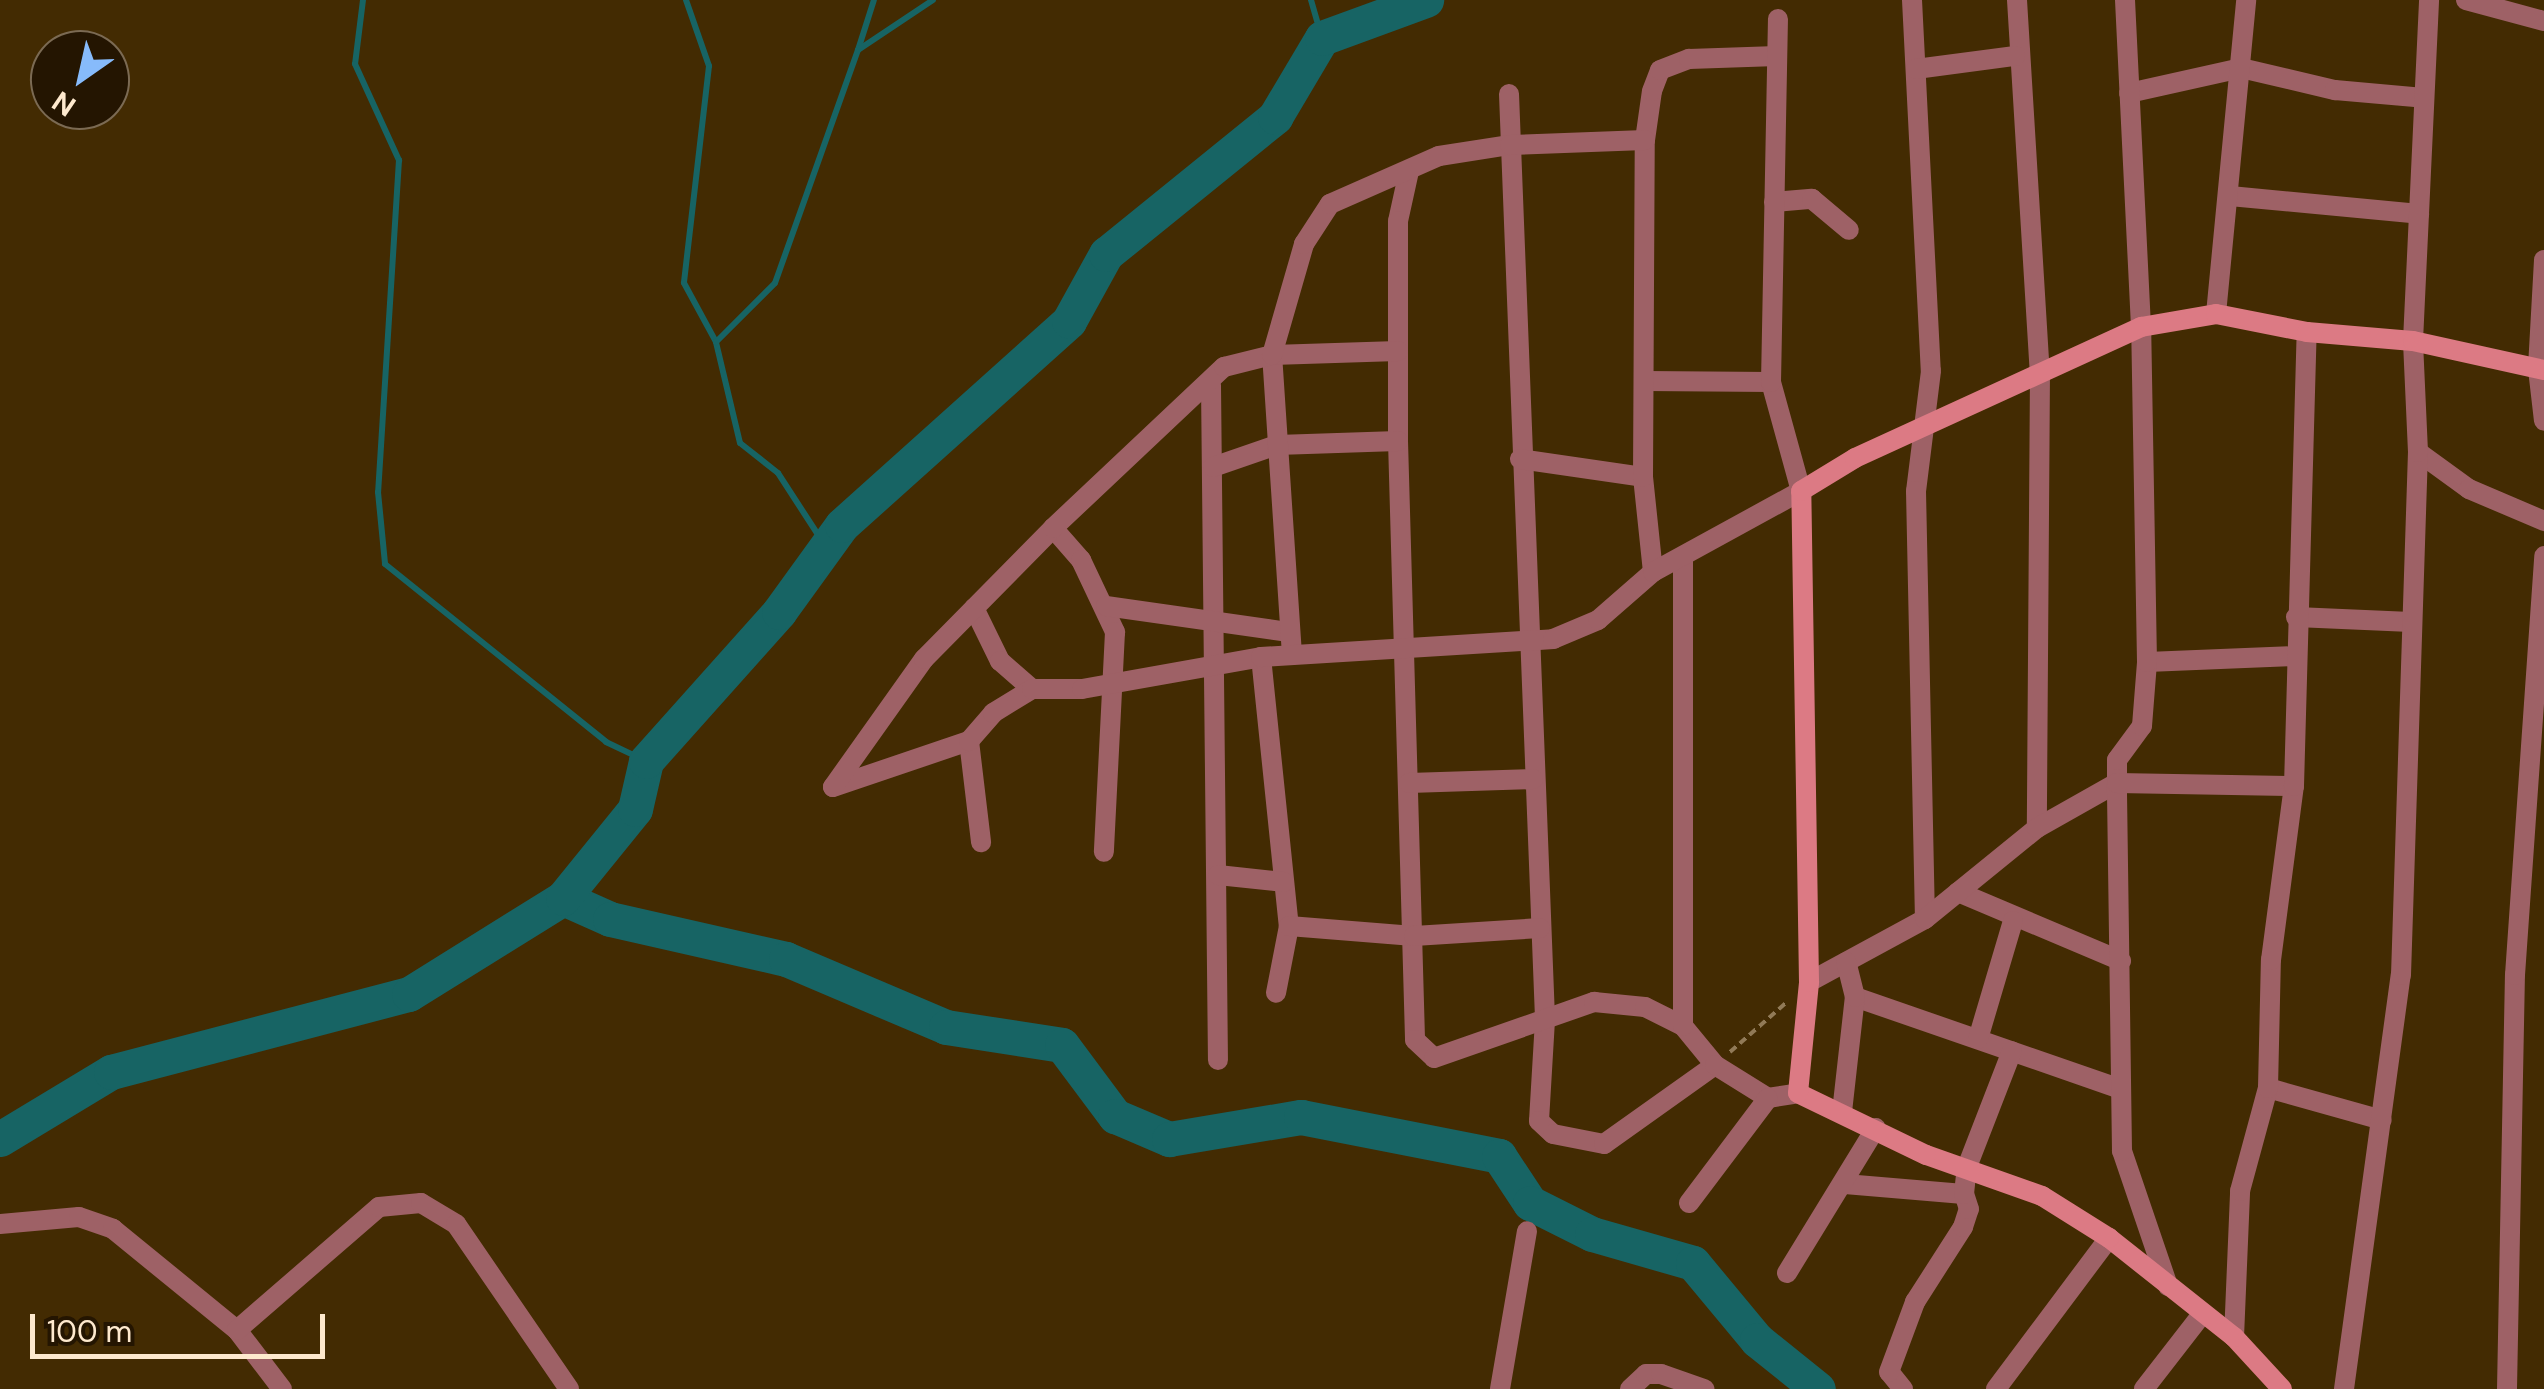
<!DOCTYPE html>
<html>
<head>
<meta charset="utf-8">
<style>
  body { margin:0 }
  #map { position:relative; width:2544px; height:1389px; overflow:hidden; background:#432b02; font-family:"DM Sans",sans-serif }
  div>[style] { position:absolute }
  .stream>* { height:6px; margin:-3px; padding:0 3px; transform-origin:3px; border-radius:3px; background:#176464 }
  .river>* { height:35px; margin:-17.5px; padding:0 17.5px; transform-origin:17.5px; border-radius:17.5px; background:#176464 }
  .path>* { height:4px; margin-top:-2px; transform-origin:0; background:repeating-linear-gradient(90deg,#917a57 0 8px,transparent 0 13px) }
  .minor>* { height:20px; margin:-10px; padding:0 10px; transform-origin:10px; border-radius:10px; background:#9e6166 }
  .secondary>* { height:20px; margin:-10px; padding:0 10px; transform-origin:10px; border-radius:10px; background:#dc7a84 }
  span { translate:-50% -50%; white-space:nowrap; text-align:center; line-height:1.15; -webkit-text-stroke:8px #241501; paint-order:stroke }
  .north { position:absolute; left:30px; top:30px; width:100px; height:100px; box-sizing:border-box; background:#241501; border:2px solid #7b6a53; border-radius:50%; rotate:214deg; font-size:28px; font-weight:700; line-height:40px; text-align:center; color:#fee9ce }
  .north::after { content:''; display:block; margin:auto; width:35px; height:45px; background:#87bbfb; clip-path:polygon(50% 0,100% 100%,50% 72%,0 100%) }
  .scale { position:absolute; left:30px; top:1314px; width:295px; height:45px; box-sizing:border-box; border:5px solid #fee9ce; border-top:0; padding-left:12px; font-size:30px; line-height:35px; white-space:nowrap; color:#fee9ce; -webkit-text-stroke:8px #241501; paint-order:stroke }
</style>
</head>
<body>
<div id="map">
  <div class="stream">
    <div style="left:363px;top:0;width:64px;rotate:97.1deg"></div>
    <div style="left:355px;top:64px;width:106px;rotate:65.4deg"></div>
    <div style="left:399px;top:160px;width:333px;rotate:93.6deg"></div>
    <div style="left:378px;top:492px;width:72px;rotate:84.4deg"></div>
    <div style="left:385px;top:564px;width:284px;rotate:38.8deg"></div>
    <div style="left:606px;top:742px;width:44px;rotate:25.4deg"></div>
    <div style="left:686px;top:0;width:70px;rotate:70.8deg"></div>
    <div style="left:709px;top:66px;width:218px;rotate:96.6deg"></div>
    <div style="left:684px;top:283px;width:67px;rotate:61.5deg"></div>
    <div style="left:1311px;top:0;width:40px;rotate:74deg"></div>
    <div style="left:858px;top:50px;width:52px;rotate:-72.3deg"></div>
    <div style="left:826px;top:547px;width:88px;rotate:-123deg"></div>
    <div style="left:778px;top:473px;width:48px;rotate:-141.7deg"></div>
    <div style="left:740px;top:443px;width:104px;rotate:-103.4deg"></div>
    <div style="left:716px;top:342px;width:83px;rotate:-45deg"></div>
    <div style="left:775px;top:283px;width:247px;rotate:-70.4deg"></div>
    <div style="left:858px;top:50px;width:90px;rotate:-33.7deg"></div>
  </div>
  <div class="river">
    <div style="left:563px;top:898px;width:51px;rotate:24.1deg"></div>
    <div style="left:610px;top:919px;width:180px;rotate:12.8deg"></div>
    <div style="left:786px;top:959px;width:174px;rotate:23deg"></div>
    <div style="left:946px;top:1027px;width:117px;rotate:8.8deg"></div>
    <div style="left:1062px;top:1045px;width:89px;rotate:53.3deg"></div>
    <div style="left:1115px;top:1116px;width:59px;rotate:23.1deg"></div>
    <div style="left:1169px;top:1139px;width:134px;rotate:-9.5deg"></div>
    <div style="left:1301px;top:1117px;width:202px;rotate:11.1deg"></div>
    <div style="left:1499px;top:1156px;width:56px;rotate:56.6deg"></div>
    <div style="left:1530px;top:1203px;width:69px;rotate:26.6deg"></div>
    <div style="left:1592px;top:1234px;width:105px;rotate:16deg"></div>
    <div style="left:1693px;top:1263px;width:100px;rotate:50.3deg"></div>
    <div style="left:1757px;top:1340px;width:78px;rotate:38.8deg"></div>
    <div style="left:0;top:1139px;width:130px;rotate:-31.1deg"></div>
    <div style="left:111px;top:1072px;width:308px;rotate:-14.7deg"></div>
    <div style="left:409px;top:994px;width:181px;rotate:-31.9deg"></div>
    <div style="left:563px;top:898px;width:114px;rotate:-51deg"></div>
    <div style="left:635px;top:809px;width:49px;rotate:-77.1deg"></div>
    <div style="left:646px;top:761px;width:200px;rotate:-48.2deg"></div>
    <div style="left:779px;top:612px;width:107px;rotate:-54.1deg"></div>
    <div style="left:842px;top:525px;width:305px;rotate:-41.9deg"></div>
    <div style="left:1069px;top:321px;width:77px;rotate:-61.1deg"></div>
    <div style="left:1106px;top:254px;width:218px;rotate:-39deg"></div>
    <div style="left:1275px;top:117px;width:92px;rotate:-59.3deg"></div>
    <div style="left:1322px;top:38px;width:111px;rotate:-20.1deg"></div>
  </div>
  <div class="path">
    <div style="left:1730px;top:1052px;width:76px;rotate:-41.3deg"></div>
  </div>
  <div class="minor">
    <div style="left:1912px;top:0;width:371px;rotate:87.1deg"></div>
    <div style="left:1931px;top:371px;width:121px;rotate:97.1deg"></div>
    <div style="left:1916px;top:491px;width:428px;rotate:88.8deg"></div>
    <div style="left:2017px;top:0;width:372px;rotate:86.5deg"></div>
    <div style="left:2040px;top:371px;width:457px;rotate:90.4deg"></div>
    <div style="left:2466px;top:0;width:81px;rotate:15.1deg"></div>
    <div style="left:1916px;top:69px;width:100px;rotate:-7.5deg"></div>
    <div style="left:2129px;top:93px;width:115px;rotate:-12.6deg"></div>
    <div style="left:2241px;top:68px;width:97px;rotate:13.2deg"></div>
    <div style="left:2335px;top:90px;width:89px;rotate:5.1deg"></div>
    <div style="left:1509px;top:94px;width:927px;rotate:87.77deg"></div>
    <div style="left:1545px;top:1020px;width:101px;rotate:93.4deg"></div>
    <div style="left:1539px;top:1121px;width:19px;rotate:43deg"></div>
    <div style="left:1553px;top:1134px;width:52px;rotate:11.1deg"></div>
    <div style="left:1604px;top:1144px;width:136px;rotate:-35.4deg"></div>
    <div style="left:1409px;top:171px;width:51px;rotate:102.4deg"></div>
    <div style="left:1398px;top:221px;width:220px;rotate:90deg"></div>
    <div style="left:1398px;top:441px;width:599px;rotate:88.37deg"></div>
    <div style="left:1415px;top:1040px;width:26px;rotate:43deg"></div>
    <div style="left:1434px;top:1058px;width:170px;rotate:-19.3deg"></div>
    <div style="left:1594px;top:1002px;width:51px;rotate:5.6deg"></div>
    <div style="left:1645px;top:1007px;width:42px;rotate:26.6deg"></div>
    <div style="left:1683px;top:1026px;width:50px;rotate:50.6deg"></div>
    <div style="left:1715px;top:1065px;width:62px;rotate:31.9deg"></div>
    <div style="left:1768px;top:1098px;width:30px;rotate:-9deg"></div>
    <div style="left:2230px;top:196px;width:190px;rotate:5.4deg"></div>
    <div style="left:1774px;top:202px;width:38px;rotate:-5deg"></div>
    <div style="left:1812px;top:199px;width:48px;rotate:40deg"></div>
    <div style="left:2544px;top:260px;width:109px;rotate:93.2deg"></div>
    <div style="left:2538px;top:369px;width:52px;rotate:83.4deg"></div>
    <div style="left:2216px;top:314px;width:315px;rotate:-84.5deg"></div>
    <div style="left:1645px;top:381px;width:126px;rotate:0.5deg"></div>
    <div style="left:1211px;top:385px;width:675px;rotate:89.41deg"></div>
    <div style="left:2418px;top:452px;width:63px;rotate:36deg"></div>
    <div style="left:2469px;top:489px;width:82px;rotate:23.1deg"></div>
    <div style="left:1520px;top:459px;width:124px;rotate:8.3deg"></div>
    <div style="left:1213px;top:467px;width:68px;rotate:-19deg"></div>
    <div style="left:1277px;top:445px;width:121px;rotate:-1.9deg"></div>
    <div style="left:1053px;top:528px;width:43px;rotate:48.8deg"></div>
    <div style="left:1081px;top:560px;width:80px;rotate:64.7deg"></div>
    <div style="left:1115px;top:632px;width:220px;rotate:92.9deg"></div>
    <div style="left:1683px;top:557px;width:469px;rotate:90deg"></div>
    <div style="left:1653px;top:572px;width:96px;rotate:-96deg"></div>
    <div style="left:1643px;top:477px;width:337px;rotate:-89.7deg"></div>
    <div style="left:1645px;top:140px;width:49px;rotate:-81.9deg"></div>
    <div style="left:1652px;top:91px;width:22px;rotate:-69deg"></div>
    <div style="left:1660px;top:70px;width:31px;rotate:-21deg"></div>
    <div style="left:1689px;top:59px;width:88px;rotate:-2deg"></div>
    <div style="left:1106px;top:606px;width:185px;rotate:8.1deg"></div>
    <div style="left:974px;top:608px;width:59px;rotate:63.9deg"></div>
    <div style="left:1000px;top:661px;width:43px;rotate:41.2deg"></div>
    <div style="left:2296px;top:617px;width:115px;rotate:2.5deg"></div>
    <div style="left:1292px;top:655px;width:301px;rotate:-93.8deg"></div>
    <div style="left:1272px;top:355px;width:126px;rotate:-1.8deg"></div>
    <div style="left:1261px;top:657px;width:270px;rotate:84.1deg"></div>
    <div style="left:1289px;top:926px;width:68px;rotate:101deg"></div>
    <div style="left:2147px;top:662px;width:148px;rotate:-2.3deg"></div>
    <div style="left:969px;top:741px;width:102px;rotate:83.2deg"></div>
    <div style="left:1409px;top:783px;width:124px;rotate:-1.8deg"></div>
    <div style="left:833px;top:787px;width:144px;rotate:-18.7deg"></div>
    <div style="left:969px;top:741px;width:37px;rotate:-49deg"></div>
    <div style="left:993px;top:713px;width:46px;rotate:-31.6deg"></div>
    <div style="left:1032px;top:689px;width:50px"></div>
    <div style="left:1082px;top:689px;width:182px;rotate:-10.1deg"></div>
    <div style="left:1261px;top:657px;width:293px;rotate:-3.5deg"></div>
    <div style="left:1553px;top:639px;width:49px;rotate:-22.9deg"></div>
    <div style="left:1598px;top:620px;width:73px;rotate:-41.1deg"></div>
    <div style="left:1653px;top:572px;width:169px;rotate:-28.7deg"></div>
    <div style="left:1801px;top:491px;width:113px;rotate:-105.4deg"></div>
    <div style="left:1771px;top:382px;width:363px;rotate:-88.9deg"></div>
    <div style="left:833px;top:787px;width:157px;rotate:-54.6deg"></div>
    <div style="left:924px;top:659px;width:184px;rotate:-45.4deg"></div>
    <div style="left:1053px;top:528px;width:235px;rotate:-43.3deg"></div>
    <div style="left:1224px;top:367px;width:49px;rotate:-14deg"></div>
    <div style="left:1272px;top:355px;width:116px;rotate:-73.9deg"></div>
    <div style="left:1304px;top:244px;width:48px;rotate:-57deg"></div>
    <div style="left:1330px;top:204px;width:119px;rotate:-23.8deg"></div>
    <div style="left:1439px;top:156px;width:72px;rotate:-8.8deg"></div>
    <div style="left:1510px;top:145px;width:135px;rotate:-2.1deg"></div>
    <div style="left:1218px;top:875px;width:66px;rotate:6.1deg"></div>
    <div style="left:1958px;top:892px;width:177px;rotate:22.9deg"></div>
    <div style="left:1289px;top:926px;width:125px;rotate:4.6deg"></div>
    <div style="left:1414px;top:936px;width:126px;rotate:-3.6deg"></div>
    <div style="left:1809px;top:982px;width:132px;rotate:-28.5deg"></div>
    <div style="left:1925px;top:919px;width:144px;rotate:-39.1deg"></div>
    <div style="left:2037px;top:828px;width:92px;rotate:-29.4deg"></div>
    <div style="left:2117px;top:783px;width:23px;rotate:-90deg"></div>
    <div style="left:2117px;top:760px;width:42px;rotate:-53.7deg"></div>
    <div style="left:2142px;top:726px;width:64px;rotate:-85.5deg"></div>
    <div style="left:2147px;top:662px;width:335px;rotate:-91deg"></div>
    <div style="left:2141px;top:327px;width:327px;rotate:-92.8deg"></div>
    <div style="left:1855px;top:997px;width:281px;rotate:19.1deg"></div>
    <div style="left:1978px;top:1039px;width:123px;rotate:-73.5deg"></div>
    <div style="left:2268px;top:1088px;width:118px;rotate:15.7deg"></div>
    <div style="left:1842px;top:1112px;width:116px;rotate:-83.6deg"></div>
    <div style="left:1855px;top:997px;width:36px;rotate:-104deg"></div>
    <div style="left:1845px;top:1184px;width:119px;rotate:4.8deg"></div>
    <div style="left:1689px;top:1203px;width:131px;rotate:-53deg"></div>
    <div style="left:0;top:1224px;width:79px;rotate:-5.1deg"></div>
    <div style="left:79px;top:1217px;width:36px;rotate:19deg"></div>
    <div style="left:113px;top:1229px;width:160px;rotate:39.2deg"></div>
    <div style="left:237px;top:1330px;width:74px;rotate:52.7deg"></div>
    <div style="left:1787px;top:1273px;width:170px;rotate:-58.5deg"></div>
    <div style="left:2168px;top:1286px;width:143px;rotate:-108.8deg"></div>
    <div style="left:2122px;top:1151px;width:368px;rotate:-90.8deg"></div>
    <div style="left:2117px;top:783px;width:177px;rotate:1deg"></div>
    <div style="left:237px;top:1330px;width:188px;rotate:-40.9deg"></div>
    <div style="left:379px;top:1207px;width:42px;rotate:-5.4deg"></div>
    <div style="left:421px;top:1203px;width:41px;rotate:31deg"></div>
    <div style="left:456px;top:1224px;width:200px;rotate:55.6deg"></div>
    <div style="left:2234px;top:1337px;width:146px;rotate:-87.6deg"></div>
    <div style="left:2240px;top:1191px;width:107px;rotate:-74.8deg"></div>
    <div style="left:2268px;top:1088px;width:128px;rotate:-88.7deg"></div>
    <div style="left:2271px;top:960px;width:176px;rotate:-82.5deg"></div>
    <div style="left:2294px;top:786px;width:454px;rotate:-88.4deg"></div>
    <div style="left:1500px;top:1389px;width:160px;rotate:-80.3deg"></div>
    <div style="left:1630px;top:1389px;width:22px;rotate:-43deg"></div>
    <div style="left:1646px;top:1374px;width:15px"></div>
    <div style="left:1661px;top:1374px;width:46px;rotate:19.2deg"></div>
    <div style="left:1903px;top:1389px;width:22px;rotate:-129deg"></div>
    <div style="left:1889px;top:1372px;width:75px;rotate:-69.6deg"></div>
    <div style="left:1915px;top:1302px;width:89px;rotate:-57.4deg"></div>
    <div style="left:1963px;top:1227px;width:19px;rotate:-72deg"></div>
    <div style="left:1969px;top:1209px;width:16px;rotate:-108deg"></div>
    <div style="left:1964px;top:1194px;width:27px;rotate:-84deg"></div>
    <div style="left:1967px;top:1167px;width:124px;rotate:-68.8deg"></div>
    <div style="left:1996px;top:1389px;width:189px;rotate:-53.2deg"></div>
    <div style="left:2144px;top:1389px;width:96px;rotate:-52.2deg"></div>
    <div style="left:2344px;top:1389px;width:418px;rotate:-82.2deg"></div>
    <div style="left:2401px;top:975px;width:523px;rotate:-88.14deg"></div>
    <div style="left:2418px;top:452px;width:111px;rotate:-92.6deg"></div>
    <div style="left:2413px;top:341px;width:341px;rotate:-87.3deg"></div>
    <div style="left:2507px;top:1389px;width:414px;rotate:-88.9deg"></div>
    <div style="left:2515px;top:975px;width:420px;rotate:-86deg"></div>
  </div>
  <div class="secondary">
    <div style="left:2282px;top:1389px;width:71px;rotate:-132.7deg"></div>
    <div style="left:2234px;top:1337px;width:159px;rotate:-141.6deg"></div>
    <div style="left:2109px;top:1238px;width:79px;rotate:-147.9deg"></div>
    <div style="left:2042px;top:1196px;width:123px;rotate:-160.5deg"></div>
    <div style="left:1926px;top:1155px;width:142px;rotate:-154.2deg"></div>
    <div style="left:1798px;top:1093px;width:112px;rotate:-84.3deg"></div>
    <div style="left:1809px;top:982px;width:491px;rotate:-90.9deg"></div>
    <div style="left:1801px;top:491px;width:63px;rotate:-31.4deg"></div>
    <div style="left:1855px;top:458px;width:315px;rotate:-24.6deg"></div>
    <div style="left:2141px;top:327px;width:76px;rotate:-9.8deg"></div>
    <div style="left:2216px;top:314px;width:93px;rotate:11.2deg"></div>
    <div style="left:2307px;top:332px;width:106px;rotate:4.9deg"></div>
    <div style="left:2413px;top:341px;width:134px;rotate:12.5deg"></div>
  </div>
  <div class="north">N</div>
  <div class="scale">100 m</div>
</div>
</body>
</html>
